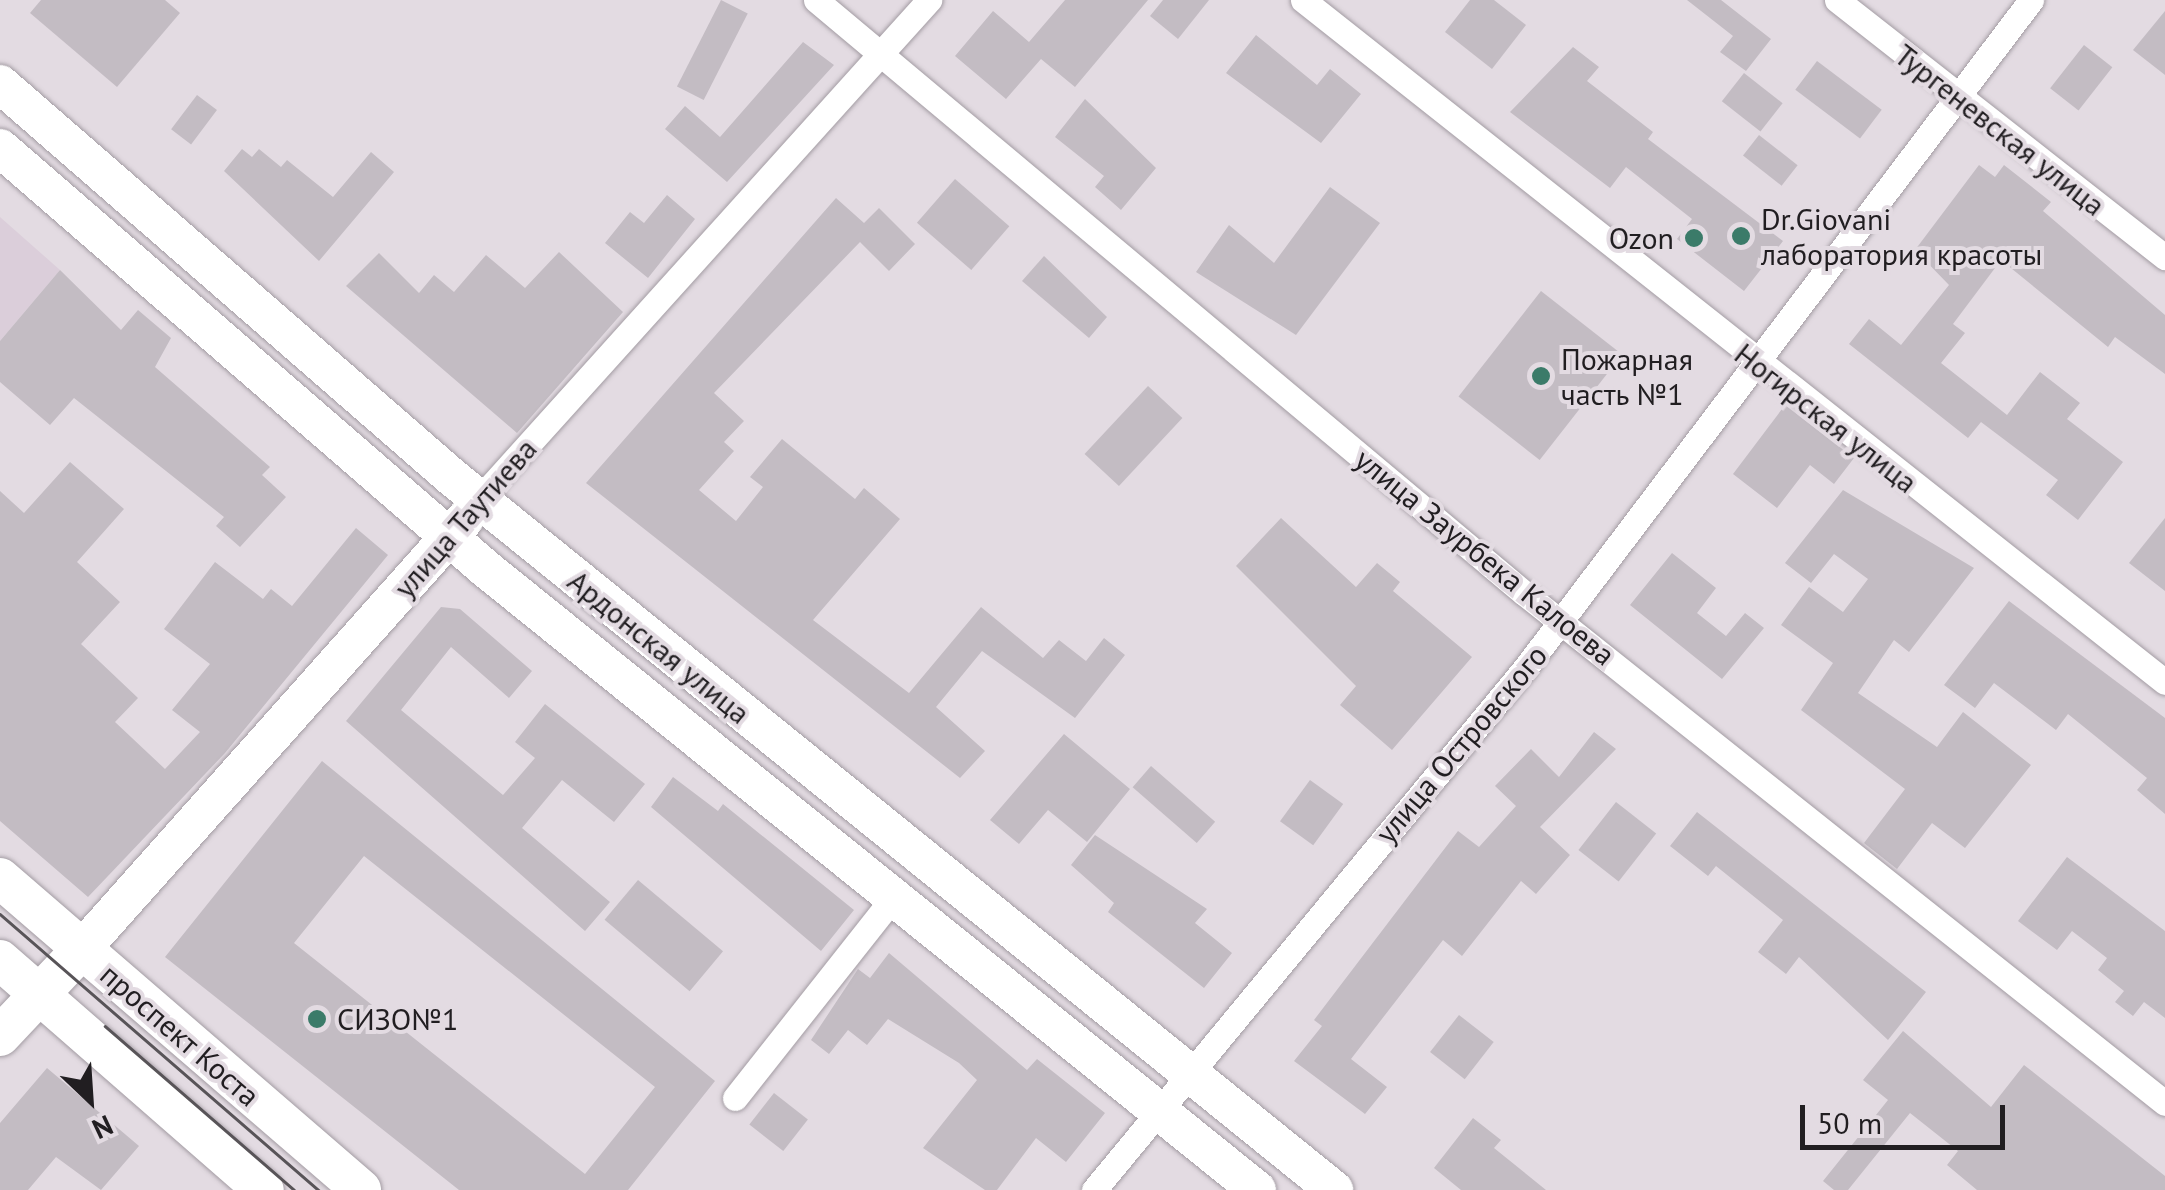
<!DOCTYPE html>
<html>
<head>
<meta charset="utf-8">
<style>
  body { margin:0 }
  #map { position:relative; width:2165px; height:1190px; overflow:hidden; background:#e3dbe2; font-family:"PT Sans",sans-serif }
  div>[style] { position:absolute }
  .built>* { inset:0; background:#dbceda }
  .building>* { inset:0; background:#c3bcc3; transform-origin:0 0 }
  .roads { filter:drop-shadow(0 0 2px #a39ca3) drop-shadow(0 0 2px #a39ca3) }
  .minor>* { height:25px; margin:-12.5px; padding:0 12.5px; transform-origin:12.5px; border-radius:12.5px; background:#fff }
  .secondary>* { height:38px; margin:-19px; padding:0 19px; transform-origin:19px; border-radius:19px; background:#fff }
  .primary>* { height:40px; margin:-20px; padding:0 20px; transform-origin:20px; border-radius:20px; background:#fff }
  .tram>* { height:2.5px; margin:-1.25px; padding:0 1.25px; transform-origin:1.25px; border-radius:1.25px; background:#585458 }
  .dots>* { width:28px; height:28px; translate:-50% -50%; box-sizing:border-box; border:5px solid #e3dbe2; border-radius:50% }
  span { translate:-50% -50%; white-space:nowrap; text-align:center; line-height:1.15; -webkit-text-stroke:8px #e3dbe2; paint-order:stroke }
  .street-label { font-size:30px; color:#211e21 }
  .poi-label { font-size:30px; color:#211e21 }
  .left { translate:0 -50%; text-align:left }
  .right { translate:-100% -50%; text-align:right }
  .north { position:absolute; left:40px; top:1050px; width:100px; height:100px; -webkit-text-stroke:8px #e3dbe2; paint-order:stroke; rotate:155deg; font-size:28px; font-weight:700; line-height:40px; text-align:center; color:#211e21 }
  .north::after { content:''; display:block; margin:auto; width:35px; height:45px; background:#211e21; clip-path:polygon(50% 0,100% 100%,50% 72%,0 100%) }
  .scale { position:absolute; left:1800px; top:1105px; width:205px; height:45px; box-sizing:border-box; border:5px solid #211e21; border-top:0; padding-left:12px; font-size:30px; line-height:35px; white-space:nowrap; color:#211e21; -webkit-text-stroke:8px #e3dbe2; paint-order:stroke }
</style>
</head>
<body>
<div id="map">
  <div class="built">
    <div style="clip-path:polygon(0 217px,60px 270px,0 341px)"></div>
  </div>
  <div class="building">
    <div style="clip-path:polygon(41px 0,165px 0,180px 13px,117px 87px,30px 13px)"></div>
    <div style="left:721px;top:0;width:30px;height:97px;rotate:27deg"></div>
    <div style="clip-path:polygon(1065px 0,1148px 0,1075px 87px,1041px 59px,1006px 99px,955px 56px,993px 11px,1029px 42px)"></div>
    <div style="clip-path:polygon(1163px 0,1209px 0,1178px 39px,1150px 16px)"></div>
    <div style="clip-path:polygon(1470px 0,1494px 0,1526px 25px,1492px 69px,1445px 32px)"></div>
    <div style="clip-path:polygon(1687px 0,1721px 0,1771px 39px,1746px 71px,1720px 52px,1733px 36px)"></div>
    <div style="clip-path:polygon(2165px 11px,2165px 75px,2133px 50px)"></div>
    <div style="clip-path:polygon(1256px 35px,1317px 85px,1330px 69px,1361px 94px,1321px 143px,1226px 73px)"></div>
    <div style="clip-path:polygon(803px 42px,834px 65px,727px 182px,665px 129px,685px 106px,720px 137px)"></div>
    <div style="left:2084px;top:45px;width:36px;height:55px;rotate:38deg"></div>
    <div style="clip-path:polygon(1573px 47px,1599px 67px,1587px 81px,1653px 132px,1648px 139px,1783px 241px,1744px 291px,1677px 239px,1692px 219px,1626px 167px,1610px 188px,1510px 112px)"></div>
    <div style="left:1817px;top:61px;width:81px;height:36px;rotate:37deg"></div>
    <div style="left:1744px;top:73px;width:49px;height:36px;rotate:38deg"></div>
    <div style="left:197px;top:95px;width:25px;height:43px;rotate:37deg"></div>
    <div style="clip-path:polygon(1085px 99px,1156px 168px,1121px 210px,1095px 187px,1104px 176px,1055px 137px)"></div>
    <div style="left:1759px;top:135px;width:49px;height:26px;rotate:38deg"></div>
    <div style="clip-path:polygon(242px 149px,252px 157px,259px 149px,281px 167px,287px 160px,333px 197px,371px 152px,394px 172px,319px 261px,224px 171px)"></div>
    <div style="clip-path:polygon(1979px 165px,1995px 177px,2004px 165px,2051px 202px,2043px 211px,2165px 315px,2165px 374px,2115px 337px,2108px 347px,2001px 260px,1953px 324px,1965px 333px,1941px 363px,2007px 415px,2040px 372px,2080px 403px,2067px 419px,2123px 462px,2078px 520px,2046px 495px,2058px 480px,1981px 422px,1968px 438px,1849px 344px,1869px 319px,1901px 345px,1949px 285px,1915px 250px)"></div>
    <div style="left:955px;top:179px;width:72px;height:58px;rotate:41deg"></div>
    <div style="clip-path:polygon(1330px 187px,1380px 223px,1296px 335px,1196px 272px,1229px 225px,1274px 263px)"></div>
    <div style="clip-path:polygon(667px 195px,695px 219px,648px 278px,605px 243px,630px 212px,644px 223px)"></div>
    <div style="clip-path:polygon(836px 198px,864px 223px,879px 208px,915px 244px,889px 271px,860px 242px,714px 393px,744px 421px,724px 442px,734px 451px,699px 490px,736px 521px,763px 487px,750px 477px,782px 439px,855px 499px,864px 488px,900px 519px,813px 620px,909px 693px,981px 607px,1043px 658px,1059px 640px,1086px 661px,1104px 638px,1125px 655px,1075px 718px,982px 651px,936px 707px,985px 751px,960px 778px,586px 483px)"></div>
    <div style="clip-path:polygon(559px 252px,623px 312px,517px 433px,346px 286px,379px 253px,419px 293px,434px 275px,454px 292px,486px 255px,525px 288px)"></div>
    <div style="clip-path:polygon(1044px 256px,1107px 317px,1089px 338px,1022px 281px)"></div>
    <div style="clip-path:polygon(60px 270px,121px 330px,138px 310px,171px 338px,155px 367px,270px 467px,262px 475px,286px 497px,240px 547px,216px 526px,224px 517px,74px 398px,50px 425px,0 382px,0 341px)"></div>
    <div style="left:1541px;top:291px;width:103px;height:134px;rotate:38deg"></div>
    <div style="left:1148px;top:386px;width:47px;height:93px;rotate:43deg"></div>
    <div style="clip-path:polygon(1785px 405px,1854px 458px,1834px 484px,1810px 465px,1777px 508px,1733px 474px)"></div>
    <div style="clip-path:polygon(70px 462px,124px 509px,77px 562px,120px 602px,81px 644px,138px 698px,115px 722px,165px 769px,200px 732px,172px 710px,210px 664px,164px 629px,215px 562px,263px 599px,271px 589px,292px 606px,356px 528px,388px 555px,225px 753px,88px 897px,0 821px,0 491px,24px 513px)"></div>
    <div style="clip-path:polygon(1843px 490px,1974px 568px,1909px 652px,1894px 640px,1858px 693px,1937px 747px,1963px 712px,2031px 765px,1965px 848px,1932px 823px,1897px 869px,1864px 843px,1905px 789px,1801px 710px,1833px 663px,1781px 625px,1809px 587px,1843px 612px,1868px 579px,1834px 554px,1811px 583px,1785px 563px)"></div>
    <div style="clip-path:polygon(1281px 518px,1356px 587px,1377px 563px,1400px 582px,1393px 591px,1472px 657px,1392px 750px,1340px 705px,1356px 686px,1236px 566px)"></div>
    <div style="clip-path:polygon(2165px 518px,2165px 591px,2129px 563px)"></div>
    <div style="clip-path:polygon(1672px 553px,1716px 588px,1697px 613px,1726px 636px,1745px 613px,1764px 628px,1722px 679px,1630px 605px)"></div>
    <div style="clip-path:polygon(2009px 601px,2165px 718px,2165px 814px,2137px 790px,2147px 778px,2068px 714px,2056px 730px,1994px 683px,1975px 708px,1944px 685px)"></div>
    <div style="clip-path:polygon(441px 607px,460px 609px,532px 671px,509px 698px,451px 647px,401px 710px,503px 795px,535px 758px,515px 742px,545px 704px,645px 784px,614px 822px,562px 780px,522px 828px,610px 902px,585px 931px,346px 721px)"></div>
    <div style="clip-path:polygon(1594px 732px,1616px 749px,1540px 827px,1570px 855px,1536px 894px,1521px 881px,1462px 956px,1443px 940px,1351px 1059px,1387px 1087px,1365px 1114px,1294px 1061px,1322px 1026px,1314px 1020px,1458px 831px,1479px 847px,1516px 806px,1495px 786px,1531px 749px,1559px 777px)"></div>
    <div style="clip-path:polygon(1064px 734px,1130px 789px,1087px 842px,1048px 810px,1019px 844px,990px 820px)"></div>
    <div style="clip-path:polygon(evenodd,322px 761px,715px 1081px,628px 1190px,459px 1190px,165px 957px,322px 761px,364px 856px,655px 1087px,585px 1174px,294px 943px,364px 856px)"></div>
    <div style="left:1151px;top:766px;width:85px;height:28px;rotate:41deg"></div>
    <div style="clip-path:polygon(673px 777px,718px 811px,723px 804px,854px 910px,821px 951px,651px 807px)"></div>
    <div style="left:1310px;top:780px;width:41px;height:51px;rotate:36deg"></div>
    <div style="left:1616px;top:802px;width:51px;height:61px;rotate:38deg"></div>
    <div style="clip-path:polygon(1697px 812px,1926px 992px,1888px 1040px,1799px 957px,1786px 974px,1758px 952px,1783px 920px,1716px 866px,1708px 876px,1670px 846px)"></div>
    <div style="clip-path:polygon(1095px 835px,1207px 909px,1195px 923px,1232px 953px,1204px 988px,1108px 912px,1114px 903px,1071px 865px)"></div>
    <div style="clip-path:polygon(2067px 857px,2165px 931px,2165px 1018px,2144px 1002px,2133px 1016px,2115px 1002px,2124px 991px,2098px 970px,2107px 958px,2072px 931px,2057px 950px,2018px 921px)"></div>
    <div style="left:638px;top:880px;width:111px;height:52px;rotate:40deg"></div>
    <div style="clip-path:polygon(889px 953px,1027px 1070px,1037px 1059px,1105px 1113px,1066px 1162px,1036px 1138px,997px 1190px,985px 1190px,923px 1148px,977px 1080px,959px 1063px,888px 1019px,867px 1045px,848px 1030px,829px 1054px,811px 1040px,858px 969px,870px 978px)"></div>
    <div style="left:1459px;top:1015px;width:44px;height:47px;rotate:38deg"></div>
    <div style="clip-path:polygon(1903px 1031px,1991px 1107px,2024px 1065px,2165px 1176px,2165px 1190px,1977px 1190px,1947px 1165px,1958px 1151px,1910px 1113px,1848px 1190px,1834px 1190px,1823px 1181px,1888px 1100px,1863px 1080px)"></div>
    <div style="clip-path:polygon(47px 1068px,139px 1146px,101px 1190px,56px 1157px,28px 1190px,0 1190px,0 1123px)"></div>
    <div style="left:774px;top:1093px;width:43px;height:40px;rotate:38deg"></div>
    <div style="clip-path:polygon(1473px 1118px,1501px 1140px,1494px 1148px,1546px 1190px,1461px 1190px,1434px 1168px)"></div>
  </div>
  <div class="roads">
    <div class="minor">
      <div style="left:816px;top:0;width:924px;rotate:39.95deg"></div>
      <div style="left:1524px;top:593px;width:819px;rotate:38.51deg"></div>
      <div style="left:1303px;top:0;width:1099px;rotate:38.35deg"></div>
      <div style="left:1837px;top:0;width:417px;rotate:38.1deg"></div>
      <div style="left:480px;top:498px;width:671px;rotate:-47.96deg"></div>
      <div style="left:735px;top:1098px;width:248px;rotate:-51.7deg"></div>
      <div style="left:1094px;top:1190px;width:678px;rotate:-50.44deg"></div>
      <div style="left:1526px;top:667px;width:837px;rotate:-52.87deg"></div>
    </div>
    <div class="secondary">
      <div style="left:0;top:84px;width:600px;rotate:41.02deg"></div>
      <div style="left:453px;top:478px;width:1133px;rotate:38.94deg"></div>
      <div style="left:0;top:148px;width:643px;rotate:40.9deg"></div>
      <div style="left:486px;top:569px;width:990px;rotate:38.85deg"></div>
      <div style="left:81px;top:950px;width:577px;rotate:-48.3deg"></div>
    </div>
    <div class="primary">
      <div style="left:0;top:878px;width:477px;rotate:40.8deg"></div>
      <div style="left:0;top:960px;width:350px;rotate:41.1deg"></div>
      <div style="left:0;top:1036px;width:118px;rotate:-46.7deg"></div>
    </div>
  </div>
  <div class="tram">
    <div style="left:0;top:914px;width:422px;rotate:40.9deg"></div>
    <div style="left:105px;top:1026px;width:250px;rotate:40.9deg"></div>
  </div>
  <div class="dots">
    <div style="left:1741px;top:236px;background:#3b7b69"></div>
    <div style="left:1694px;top:238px;background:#3b7b69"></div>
    <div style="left:1541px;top:376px;background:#3b7b69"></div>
    <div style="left:317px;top:1019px;background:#3b7b69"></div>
  </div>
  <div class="street-label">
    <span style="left:2000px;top:130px;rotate:38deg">Тургеневская улица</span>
    <span style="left:1826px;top:418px;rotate:38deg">Ногирская улица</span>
    <span style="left:465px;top:518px;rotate:-49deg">улица Таутиева</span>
    <span style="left:1485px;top:557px;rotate:39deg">улица Заурбека Калоева</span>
    <span style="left:659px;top:647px;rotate:39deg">Ардонская улица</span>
    <span style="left:1461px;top:744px;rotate:-50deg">улица Островского</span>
    <span style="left:180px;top:1035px;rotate:41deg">проспект Коста</span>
  </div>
  <div class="poi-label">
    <span class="left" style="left:1761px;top:236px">Dr.Giovani<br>лаборатория красоты</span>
    <span class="right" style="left:1674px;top:238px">Ozon</span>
    <span class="left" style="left:1561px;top:376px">Пожарная<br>часть №1</span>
    <span class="left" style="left:337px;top:1019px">СИЗО№1</span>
  </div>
  <div class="north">N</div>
  <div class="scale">50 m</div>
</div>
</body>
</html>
